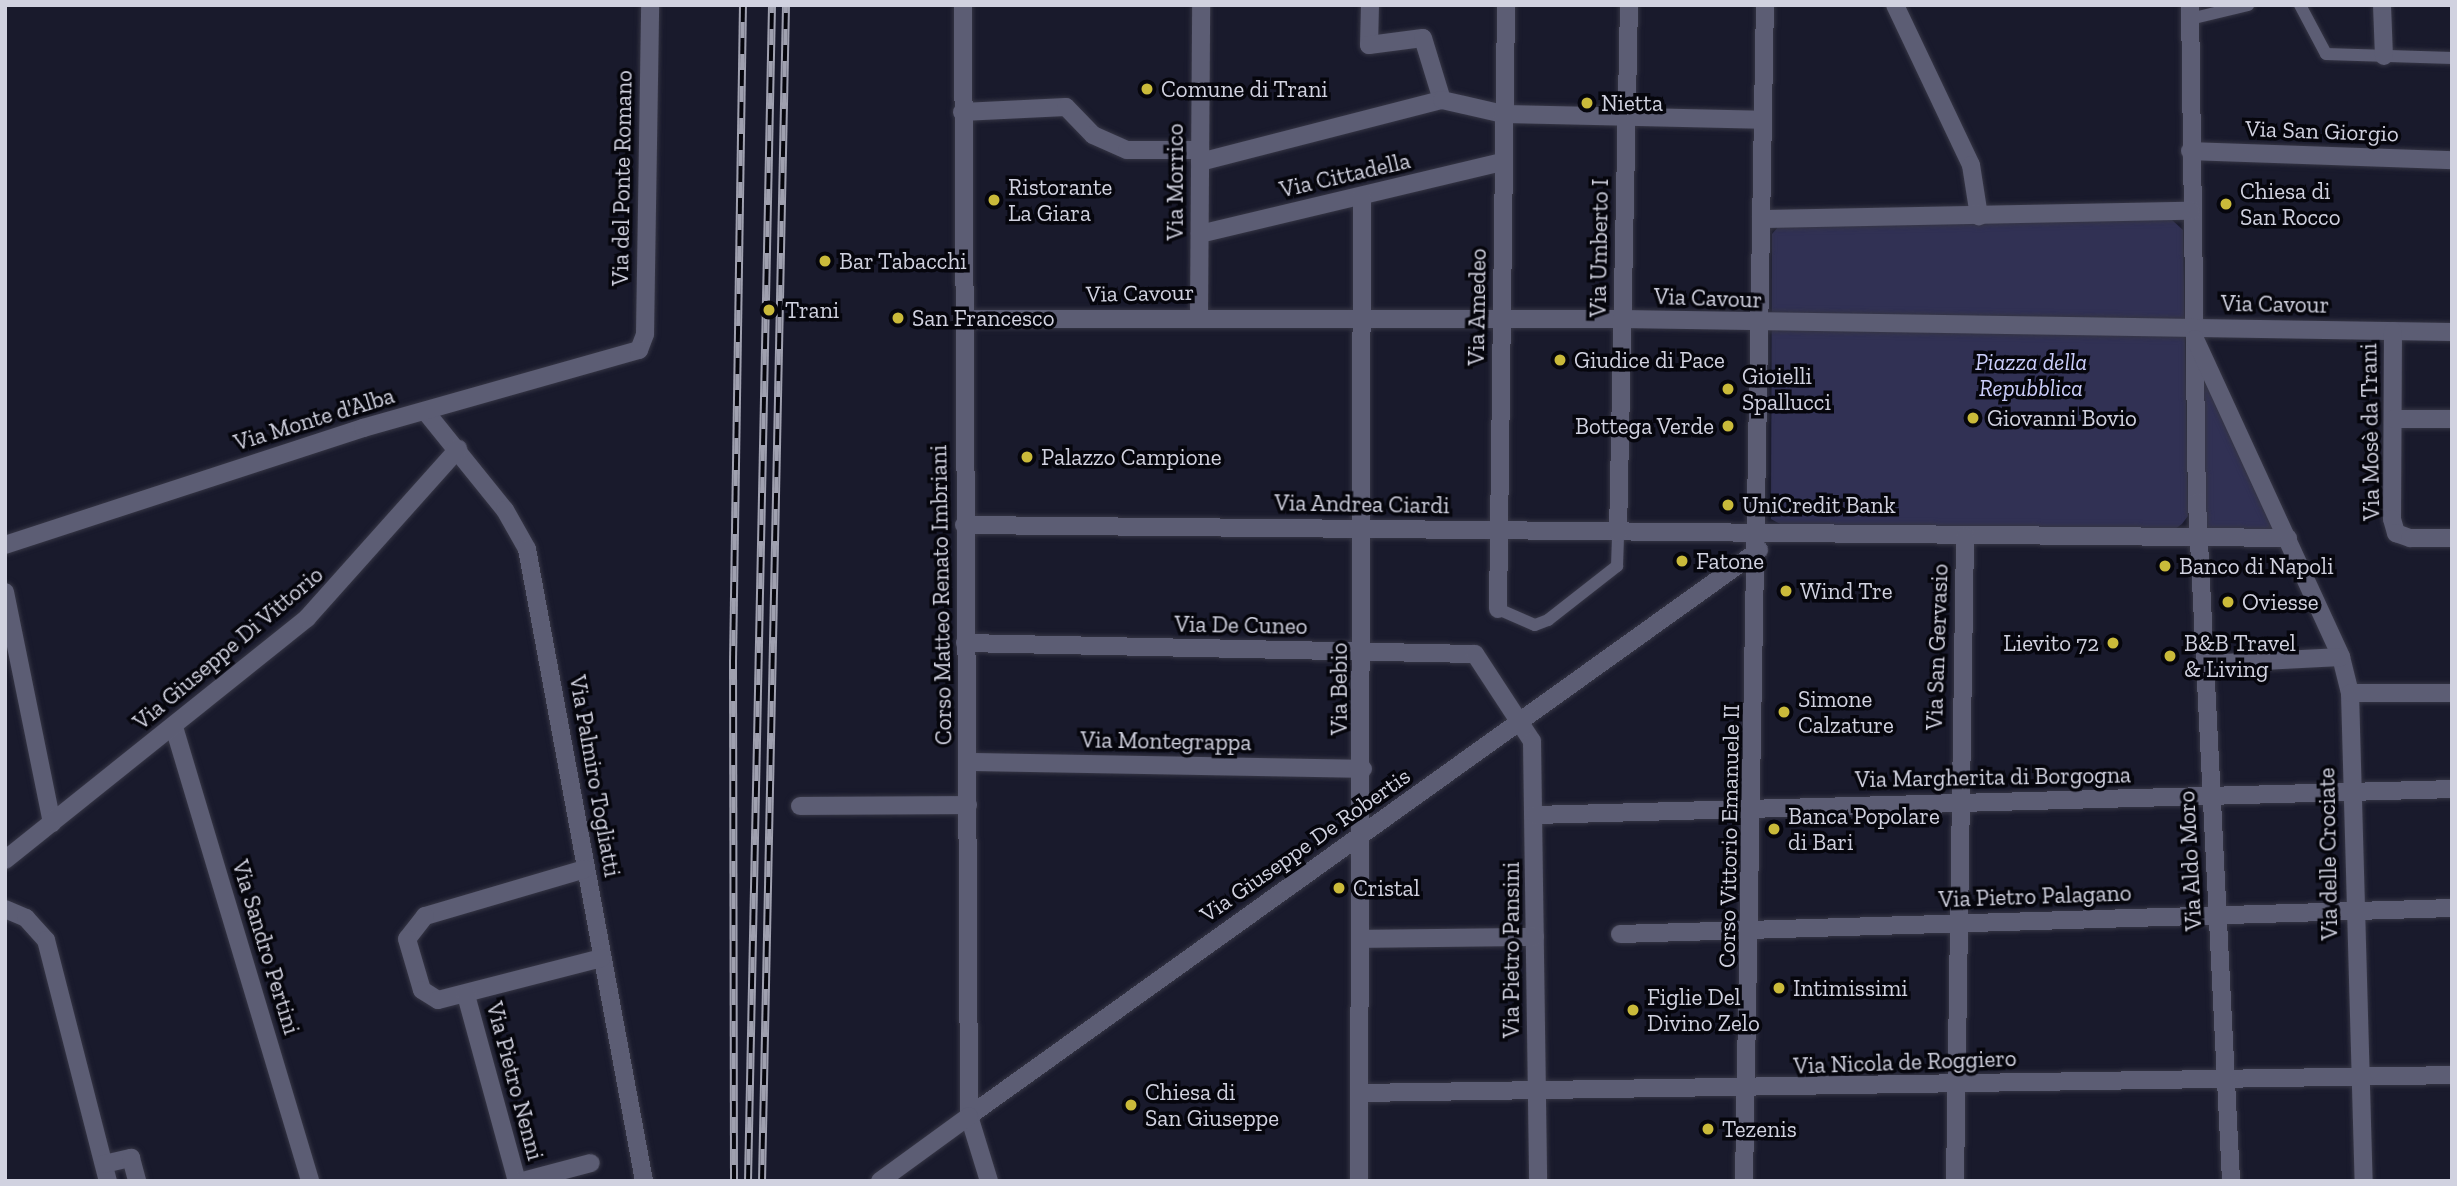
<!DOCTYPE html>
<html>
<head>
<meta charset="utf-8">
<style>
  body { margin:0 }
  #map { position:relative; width:2457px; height:1186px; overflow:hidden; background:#191a2c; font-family:"Zilla Slab",serif }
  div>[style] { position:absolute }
  .green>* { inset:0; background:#313154 }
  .roads { filter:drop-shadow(0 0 2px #363645) drop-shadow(0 0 2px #363645) }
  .service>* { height:12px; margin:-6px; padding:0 6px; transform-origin:6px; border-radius:6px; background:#5c5d74 }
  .pedestrian>* { height:18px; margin:-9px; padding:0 9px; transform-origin:9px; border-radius:9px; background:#5c5d74 }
  .minor>* { height:18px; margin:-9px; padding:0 9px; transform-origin:9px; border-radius:9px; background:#5c5d74 }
  .tertiary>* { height:18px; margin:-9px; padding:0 9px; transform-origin:9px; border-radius:9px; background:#5c5d74 }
  .rail>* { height:8px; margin-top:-4px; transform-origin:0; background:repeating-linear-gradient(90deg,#06060d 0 16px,#9fa0af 0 32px); box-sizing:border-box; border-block:2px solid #9fa0af }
  .dots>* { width:19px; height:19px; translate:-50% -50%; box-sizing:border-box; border:4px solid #06060d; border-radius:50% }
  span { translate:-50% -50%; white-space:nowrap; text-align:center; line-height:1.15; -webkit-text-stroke:7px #06060d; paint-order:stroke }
  .poi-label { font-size:23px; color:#d1d2e0 }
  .left { translate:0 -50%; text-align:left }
  .right { translate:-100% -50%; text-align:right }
  .street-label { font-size:23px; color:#d1d2e0 }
  .park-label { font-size:23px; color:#cbcefb; font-style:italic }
  .frame { position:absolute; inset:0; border:7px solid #d1d2e0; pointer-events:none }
</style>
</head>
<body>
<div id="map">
  <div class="green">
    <div style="clip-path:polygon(2171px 219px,2183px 230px,2188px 516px,2182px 524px,2175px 529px,1782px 525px,1771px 519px,1772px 234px,1778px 227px)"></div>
    <div style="clip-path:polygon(2200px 372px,2207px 376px,2276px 532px,2204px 532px)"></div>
  </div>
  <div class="roads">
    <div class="service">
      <div style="left:2300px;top:5px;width:55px;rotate:62deg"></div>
      <div style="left:2326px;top:54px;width:126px;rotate:1.8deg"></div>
      <div style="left:2190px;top:19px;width:60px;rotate:-13.6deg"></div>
      <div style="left:1498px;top:609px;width:40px;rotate:23.4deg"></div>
      <div style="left:1535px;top:625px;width:14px;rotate:-21deg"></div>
      <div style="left:1548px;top:620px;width:88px;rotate:-38deg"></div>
      <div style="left:1617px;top:566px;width:33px;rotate:-88deg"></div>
    </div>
    <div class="pedestrian">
      <div style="left:2382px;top:5px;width:51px;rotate:87.8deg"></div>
      <div style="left:2190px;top:151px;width:262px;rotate:2deg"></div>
    </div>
    <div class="minor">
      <div style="left:1370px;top:5px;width:40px;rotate:91.4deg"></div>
      <div style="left:1369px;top:45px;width:54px;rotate:-7.4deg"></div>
      <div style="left:1423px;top:38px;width:65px;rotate:73deg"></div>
      <div style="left:1895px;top:5px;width:177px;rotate:64.6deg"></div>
      <div style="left:1971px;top:165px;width:52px;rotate:81.1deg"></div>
      <div style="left:2190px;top:5px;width:497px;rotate:89.2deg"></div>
      <div style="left:2197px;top:502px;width:680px;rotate:87.13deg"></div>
      <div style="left:962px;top:112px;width:104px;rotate:-2.8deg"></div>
      <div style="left:1066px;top:107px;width:39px;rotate:46deg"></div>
      <div style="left:1093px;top:135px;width:37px;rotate:24deg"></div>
      <div style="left:1127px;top:150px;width:73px"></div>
      <div style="left:1200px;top:162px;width:250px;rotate:-14.4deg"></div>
      <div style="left:1442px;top:100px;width:63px;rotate:12.9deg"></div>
      <div style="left:1503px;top:114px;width:260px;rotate:1.3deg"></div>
      <div style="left:1761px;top:219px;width:430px;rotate:-1.1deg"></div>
      <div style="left:1200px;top:234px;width:310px;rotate:-13.4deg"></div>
      <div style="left:1199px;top:317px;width:312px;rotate:-89.6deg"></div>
      <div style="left:963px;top:319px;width:659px"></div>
      <div style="left:1622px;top:319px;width:830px;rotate:0.9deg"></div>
      <div style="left:2393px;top:331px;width:188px;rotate:90.3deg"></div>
      <div style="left:2392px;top:519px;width:15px;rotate:74deg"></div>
      <div style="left:2396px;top:533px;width:15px;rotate:20deg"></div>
      <div style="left:2410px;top:538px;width:42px"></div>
      <div style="left:2195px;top:339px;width:350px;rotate:65.3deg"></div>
      <div style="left:2341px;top:657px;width:37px;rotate:76deg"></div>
      <div style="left:2350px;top:693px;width:488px;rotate:88.4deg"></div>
      <div style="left:425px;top:411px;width:127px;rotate:51.1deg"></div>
      <div style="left:505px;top:510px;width:45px;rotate:60.6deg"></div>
      <div style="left:527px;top:549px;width:643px;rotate:79.51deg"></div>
      <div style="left:2393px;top:419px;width:59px"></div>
      <div style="left:964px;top:525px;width:1324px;rotate:0.56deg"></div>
      <div style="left:1618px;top:533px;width:528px;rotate:-88.81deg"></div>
      <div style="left:5px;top:545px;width:377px;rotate:-18.1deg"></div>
      <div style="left:363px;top:428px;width:287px;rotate:-15.8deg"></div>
      <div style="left:639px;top:350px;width:17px;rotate:-69deg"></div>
      <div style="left:645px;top:334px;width:329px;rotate:-89.1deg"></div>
      <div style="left:5px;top:592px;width:236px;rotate:78.5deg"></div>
      <div style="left:1498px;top:609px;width:604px;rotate:-89.24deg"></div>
      <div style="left:965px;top:643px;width:510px;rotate:1.24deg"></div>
      <div style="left:1475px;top:654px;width:104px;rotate:56.8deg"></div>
      <div style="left:1532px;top:741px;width:440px;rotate:89.2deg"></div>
      <div style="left:2204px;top:664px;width:137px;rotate:-2.9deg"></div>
      <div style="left:2350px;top:693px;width:102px"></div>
      <div style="left:174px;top:727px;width:474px;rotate:73.3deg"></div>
      <div style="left:968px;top:762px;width:395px;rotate:1deg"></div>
      <div style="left:800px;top:806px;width:168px;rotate:-0.3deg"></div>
      <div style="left:1535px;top:815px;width:917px;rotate:-1.62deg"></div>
      <div style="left:5px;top:860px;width:387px;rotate:-38.7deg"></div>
      <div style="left:307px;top:618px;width:227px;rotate:-48.2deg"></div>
      <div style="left:585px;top:869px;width:167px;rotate:163.6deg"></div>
      <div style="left:425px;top:916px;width:29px;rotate:128deg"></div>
      <div style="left:407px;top:939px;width:53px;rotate:73.6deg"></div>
      <div style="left:422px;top:990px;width:19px;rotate:32deg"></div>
      <div style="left:438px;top:1000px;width:169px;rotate:-14.4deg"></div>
      <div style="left:5px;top:909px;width:23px;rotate:23deg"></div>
      <div style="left:26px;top:918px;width:30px;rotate:48deg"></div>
      <div style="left:46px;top:940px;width:249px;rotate:75.6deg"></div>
      <div style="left:1620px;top:934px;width:832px;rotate:-1.79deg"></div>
      <div style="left:1360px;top:939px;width:175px;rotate:-0.7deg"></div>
      <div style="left:466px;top:995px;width:193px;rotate:74.7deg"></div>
      <div style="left:1360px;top:1093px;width:1092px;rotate:-0.94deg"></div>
      <div style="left:969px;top:1116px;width:972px;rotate:-35.62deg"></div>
      <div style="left:104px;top:1164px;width:28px;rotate:-13deg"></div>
      <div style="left:131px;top:1158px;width:24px;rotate:75deg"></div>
      <div style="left:523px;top:1181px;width:70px;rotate:-14.8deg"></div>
      <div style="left:1359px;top:1181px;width:984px;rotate:-89.83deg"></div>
      <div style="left:1955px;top:1181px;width:645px;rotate:-89.11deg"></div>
    </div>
    <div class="tertiary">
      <div style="left:963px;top:5px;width:1111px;rotate:89.69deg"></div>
      <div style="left:969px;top:1116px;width:68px;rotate:72.9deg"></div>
      <div style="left:880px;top:1181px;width:110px;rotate:-36.1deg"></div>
      <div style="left:1744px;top:1181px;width:1176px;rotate:-88.98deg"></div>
    </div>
  </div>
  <div class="rail">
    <div style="left:734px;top:1181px;width:519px;rotate:-90.11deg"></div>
    <div style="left:733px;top:662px;width:657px;rotate:-89.13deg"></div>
    <div style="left:748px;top:1181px;width:1176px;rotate:-88.83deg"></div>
    <div style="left:762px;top:1181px;width:1176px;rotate:-88.83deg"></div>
  </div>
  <div class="dots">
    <div style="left:1147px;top:89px;background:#caba3a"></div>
    <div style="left:1587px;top:103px;background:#caba3a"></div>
    <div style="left:994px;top:200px;background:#caba3a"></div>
    <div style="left:2226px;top:204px;background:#caba3a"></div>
    <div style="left:825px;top:261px;background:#caba3a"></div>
    <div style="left:769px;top:310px;background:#caba3a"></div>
    <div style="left:898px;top:318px;background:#caba3a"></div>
    <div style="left:1560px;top:360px;background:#caba3a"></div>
    <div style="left:1728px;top:389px;background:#caba3a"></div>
    <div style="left:1973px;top:418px;background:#caba3a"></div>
    <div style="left:1728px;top:426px;background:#caba3a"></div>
    <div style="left:1027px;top:457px;background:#caba3a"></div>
    <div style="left:1728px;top:505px;background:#caba3a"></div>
    <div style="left:1682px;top:561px;background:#caba3a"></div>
    <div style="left:2165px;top:566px;background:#caba3a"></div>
    <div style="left:1786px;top:591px;background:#caba3a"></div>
    <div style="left:2228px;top:602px;background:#caba3a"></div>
    <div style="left:2113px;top:643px;background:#caba3a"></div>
    <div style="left:2170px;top:656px;background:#caba3a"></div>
    <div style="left:1784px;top:712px;background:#caba3a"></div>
    <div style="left:1774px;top:829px;background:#caba3a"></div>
    <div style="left:1339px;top:888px;background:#caba3a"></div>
    <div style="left:1779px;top:988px;background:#caba3a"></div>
    <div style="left:1633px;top:1010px;background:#caba3a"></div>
    <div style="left:1131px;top:1105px;background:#caba3a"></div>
    <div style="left:1708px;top:1129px;background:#caba3a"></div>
  </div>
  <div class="poi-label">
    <span class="left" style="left:1161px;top:89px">Comune di Trani</span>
    <span class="left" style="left:1601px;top:103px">Nietta</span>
    <span class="left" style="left:1008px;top:200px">Ristorante<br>La Giara</span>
    <span class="left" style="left:2240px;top:204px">Chiesa di<br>San Rocco</span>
    <span class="left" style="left:839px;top:261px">Bar Tabacchi</span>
    <span class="left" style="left:785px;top:310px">Trani</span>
    <span class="left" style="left:912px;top:318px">San Francesco</span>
    <span class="left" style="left:1574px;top:360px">Giudice di Pace</span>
    <span class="left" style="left:1742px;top:389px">Gioielli<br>Spallucci</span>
    <span class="left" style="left:1987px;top:418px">Giovanni Bovio</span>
    <span class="right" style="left:1714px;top:426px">Bottega Verde</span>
    <span class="left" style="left:1041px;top:457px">Palazzo Campione</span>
    <span class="left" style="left:1742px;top:505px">UniCredit Bank</span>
    <span class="left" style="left:1696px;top:561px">Fatone</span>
    <span class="left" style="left:2179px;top:566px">Banco di Napoli</span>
    <span class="left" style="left:1800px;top:591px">Wind Tre</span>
    <span class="left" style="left:2242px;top:602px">Oviesse</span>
    <span class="right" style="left:2099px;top:643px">Lievito 72</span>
    <span class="left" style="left:2184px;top:656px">B&amp;B Travel<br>&amp; Living</span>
    <span class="left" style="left:1798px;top:712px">Simone<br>Calzature</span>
    <span class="left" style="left:1788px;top:829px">Banca Popolare<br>di Bari</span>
    <span class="left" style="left:1353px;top:888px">Cristal</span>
    <span class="left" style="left:1793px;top:988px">Intimissimi</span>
    <span class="left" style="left:1647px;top:1010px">Figlie Del<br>Divino Zelo</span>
    <span class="left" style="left:1145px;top:1105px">Chiesa di<br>San Giuseppe</span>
    <span class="left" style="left:1722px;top:1129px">Tezenis</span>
  </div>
  <div class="street-label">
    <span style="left:2322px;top:131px;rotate:2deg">Via San Giorgio</span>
    <span style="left:1345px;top:175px;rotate:-13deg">Via Cittadella</span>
    <span style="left:622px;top:178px;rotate:-89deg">Via del Ponte Romano</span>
    <span style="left:1175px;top:182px;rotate:-90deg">Via Morrico</span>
    <span style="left:1599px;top:248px;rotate:-89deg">Via Umberto I</span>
    <span style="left:1140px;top:293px;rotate:-1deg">Via Cavour</span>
    <span style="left:1708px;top:298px;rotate:2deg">Via Cavour</span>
    <span style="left:2275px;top:304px;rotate:1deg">Via Cavour</span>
    <span style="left:1477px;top:307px;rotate:-89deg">Via Amedeo</span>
    <span style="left:314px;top:419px;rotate:-17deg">Via Monte d'Alba</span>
    <span style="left:2370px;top:432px;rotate:-91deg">Via Mosè da Trani</span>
    <span style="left:1362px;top:504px;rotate:1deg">Via Andrea Ciardi</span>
    <span style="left:941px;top:595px;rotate:-91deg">Corso Matteo Renato Imbriani</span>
    <span style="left:1241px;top:625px;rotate:1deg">Via De Cuneo</span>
    <span style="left:1937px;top:647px;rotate:-88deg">Via San Gervasio</span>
    <span style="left:228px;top:648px;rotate:-40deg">Via Giuseppe Di Vittorio</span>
    <span style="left:1339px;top:689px;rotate:-90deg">Via Bebio</span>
    <span style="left:1166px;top:741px;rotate:1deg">Via Montegrappa</span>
    <span style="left:595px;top:776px;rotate:80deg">Via Palmiro Togliatti</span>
    <span style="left:1993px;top:777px;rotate:-1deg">Via Margherita di Borgogna</span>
    <span style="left:1729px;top:836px;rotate:-89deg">Corso Vittorio Emanuele II</span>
    <span style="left:1305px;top:845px;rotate:-35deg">Via Giuseppe De Robertis</span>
    <span style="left:2328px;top:854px;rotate:-91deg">Via delle Crociate</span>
    <span style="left:2190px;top:861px;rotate:-93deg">Via Aldo Moro</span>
    <span style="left:2035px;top:896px;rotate:-2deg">Via Pietro Palagano</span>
    <span style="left:266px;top:947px;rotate:73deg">Via Sandro Pertini</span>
    <span style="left:1511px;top:950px;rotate:-90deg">Via Pietro Pansini</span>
    <span style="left:1905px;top:1062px;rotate:-2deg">Via Nicola de Roggiero</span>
    <span style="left:515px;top:1081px;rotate:75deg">Via Pietro Nenni</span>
  </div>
  <div class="park-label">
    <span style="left:2031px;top:375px">Piazza della<br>Repubblica</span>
  </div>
  <div class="frame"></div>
</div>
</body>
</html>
